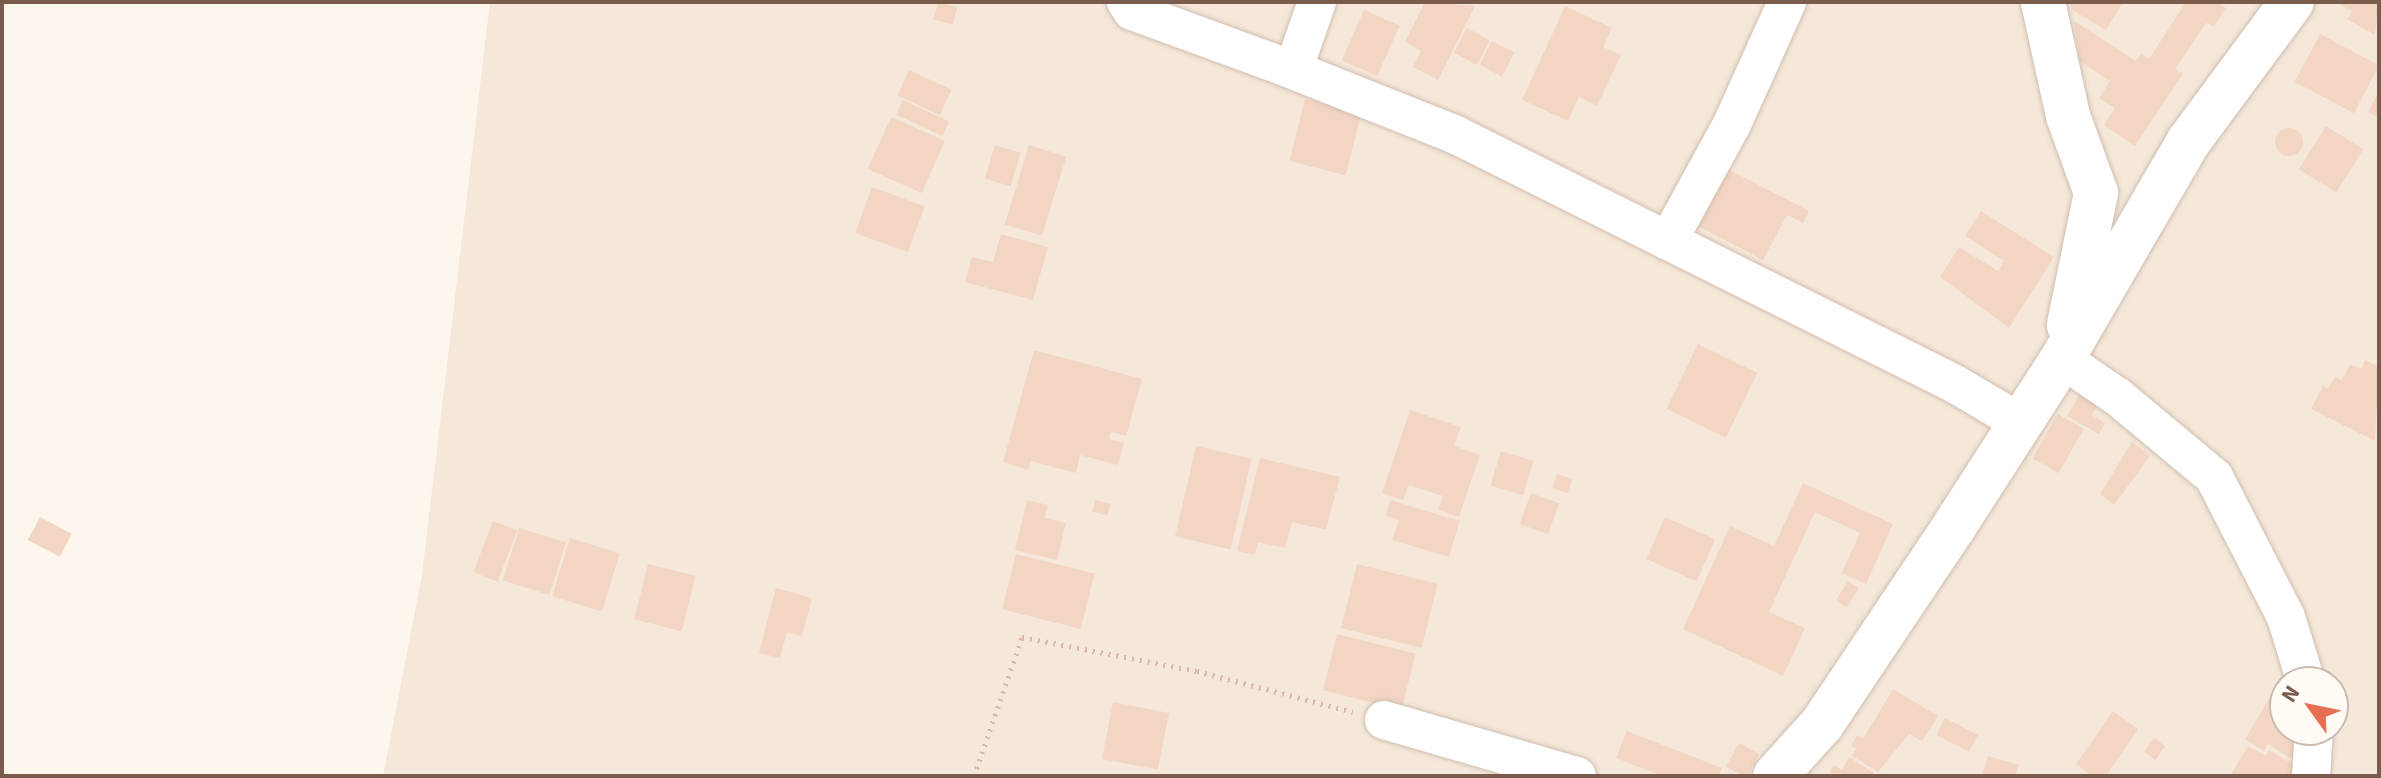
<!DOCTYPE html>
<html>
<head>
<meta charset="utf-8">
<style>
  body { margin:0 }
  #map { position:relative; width:2381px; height:778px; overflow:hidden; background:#fdf6ec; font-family:"Source Sans 3",sans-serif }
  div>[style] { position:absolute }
  .residential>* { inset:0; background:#f5e8da }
  .building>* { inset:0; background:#f3d5c3; transform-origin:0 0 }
  .round { border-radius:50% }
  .path>* { height:5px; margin-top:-2.5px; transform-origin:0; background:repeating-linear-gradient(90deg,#d9b8a5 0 2px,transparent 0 8px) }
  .roads { filter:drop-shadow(0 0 2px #d1beb0) drop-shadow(0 0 2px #d1beb0) }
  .minor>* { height:38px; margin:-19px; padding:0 19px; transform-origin:19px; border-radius:19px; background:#fff }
  .tertiary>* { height:44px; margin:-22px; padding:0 22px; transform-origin:22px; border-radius:22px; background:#fff }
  span { translate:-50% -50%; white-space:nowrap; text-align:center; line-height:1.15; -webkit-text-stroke:6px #fffaf3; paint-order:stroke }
  .frame { position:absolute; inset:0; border:4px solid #7a5c4d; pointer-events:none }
  .north { position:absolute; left:2269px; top:666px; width:80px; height:80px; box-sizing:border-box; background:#fffaf3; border:2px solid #cabbb1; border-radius:50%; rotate:303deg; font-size:22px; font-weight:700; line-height:32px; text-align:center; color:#7a5c4d }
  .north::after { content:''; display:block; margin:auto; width:28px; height:36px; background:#e76f51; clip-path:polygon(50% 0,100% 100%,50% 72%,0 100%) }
</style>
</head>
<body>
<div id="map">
  <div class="residential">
    <div style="clip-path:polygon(evenodd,490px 2px,2379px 2px,2379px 776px,383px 776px,422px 575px,490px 2px,2285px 682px,2333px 682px,2333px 730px,2285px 730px,2285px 682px)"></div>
  </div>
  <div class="building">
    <div style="left:938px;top:2px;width:20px;height:18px;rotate:15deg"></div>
    <div style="clip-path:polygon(1425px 2px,1475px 6px,1438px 80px,1413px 67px,1421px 51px,1405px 42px)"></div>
    <div style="clip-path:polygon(2070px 2px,2123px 2px,2106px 30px,2072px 10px)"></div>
    <div style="clip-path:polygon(2186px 2px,2217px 2px,2226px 8px,2214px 26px,2206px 23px,2175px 69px,2183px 74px,2135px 146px,2104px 125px,2115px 108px,2099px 98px,2110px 81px,2080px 61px,2074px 21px,2136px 61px,2141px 54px,2149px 59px)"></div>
    <div style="clip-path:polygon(2335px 2px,2379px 2px,2375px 35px,2347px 19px,2352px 11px)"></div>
    <div style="clip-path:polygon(1565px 6px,1612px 28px,1603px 47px,1621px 55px,1597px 106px,1579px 97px,1568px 121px,1522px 100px)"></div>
    <div style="left:1364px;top:10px;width:39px;height:55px;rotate:24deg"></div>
    <div style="left:1467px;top:28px;width:26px;height:28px;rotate:28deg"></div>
    <div style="left:2320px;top:34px;width:67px;height:54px;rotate:28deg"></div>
    <div style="left:1492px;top:41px;width:25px;height:27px;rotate:27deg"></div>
    <div style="left:909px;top:70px;width:47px;height:28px;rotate:25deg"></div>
    <div style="clip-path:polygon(2379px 91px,2379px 118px,2368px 112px)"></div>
    <div style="left:1305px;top:99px;width:58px;height:64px;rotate:14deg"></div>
    <div style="left:903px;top:100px;width:51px;height:16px;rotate:25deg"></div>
    <div style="left:891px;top:117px;width:59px;height:57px;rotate:24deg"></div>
    <div style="left:2326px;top:126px;width:44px;height:51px;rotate:32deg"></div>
    <div class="round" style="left:2275px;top:128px;width:28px;height:28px"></div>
    <div style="left:995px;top:145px;width:27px;height:35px;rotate:17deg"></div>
    <div style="left:1029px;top:145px;width:39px;height:83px;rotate:17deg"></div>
    <div style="clip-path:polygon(1720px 165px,1809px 211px,1803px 223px,1787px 215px,1763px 260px,1690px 222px)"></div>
    <div style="left:872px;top:187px;width:56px;height:49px;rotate:20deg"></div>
    <div style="clip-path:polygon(1981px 211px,2054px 257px,2009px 328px,1940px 277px,1959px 247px,1998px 271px,2004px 261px,1965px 236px)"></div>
    <div style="clip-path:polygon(1001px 234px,1048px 247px,1033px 300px,965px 282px,972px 257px,993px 262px)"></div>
    <div style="left:1698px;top:344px;width:66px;height:72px;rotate:26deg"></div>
    <div style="clip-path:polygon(1034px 350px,1142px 379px,1126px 436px,1111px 432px,1109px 439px,1124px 443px,1118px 465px,1080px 455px,1076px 473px,1031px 461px,1028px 470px,1003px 462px)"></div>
    <div style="clip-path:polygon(2365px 360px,2379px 367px,2375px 441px,2311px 409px,2323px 386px,2328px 389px,2335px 377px,2342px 380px,2350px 364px,2361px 369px)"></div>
    <div style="clip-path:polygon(2083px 389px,2101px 399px,2092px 415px,2105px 423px,2099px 434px,2067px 416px)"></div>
    <div style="clip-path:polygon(1410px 410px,1461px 427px,1454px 446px,1480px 455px,1459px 517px,1438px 510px,1443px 496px,1409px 485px,1403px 500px,1382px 493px)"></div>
    <div style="left:2058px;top:414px;width:30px;height:51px;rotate:30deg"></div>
    <div style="clip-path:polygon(2132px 442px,2150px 456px,2114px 505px,2100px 494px)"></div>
    <div style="left:1196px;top:446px;width:57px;height:93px;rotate:13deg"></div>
    <div style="left:1501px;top:451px;width:34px;height:36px;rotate:17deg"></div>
    <div style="clip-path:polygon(1260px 458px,1340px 477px,1326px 530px,1292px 522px,1285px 548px,1258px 542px,1255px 555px,1237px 551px)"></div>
    <div style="left:1557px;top:474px;width:16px;height:15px;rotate:18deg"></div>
    <div style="clip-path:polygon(1803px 483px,1893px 524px,1866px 584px,1842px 573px,1860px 533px,1815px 512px,1769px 612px,1805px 628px,1783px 676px,1683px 629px,1730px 526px,1774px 546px)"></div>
    <div style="left:1531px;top:493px;width:30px;height:33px;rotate:20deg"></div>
    <div style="clip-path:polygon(1027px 500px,1048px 505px,1045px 518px,1066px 523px,1057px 560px,1015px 550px)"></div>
    <div style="left:1095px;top:500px;width:16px;height:12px;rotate:14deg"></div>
    <div style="clip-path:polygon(1390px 500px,1460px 521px,1449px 557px,1392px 540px,1399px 520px,1386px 516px)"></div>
    <div style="left:40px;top:517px;width:36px;height:26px;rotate:28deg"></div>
    <div style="left:1665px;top:517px;width:55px;height:46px;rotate:24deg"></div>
    <div style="left:493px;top:521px;width:26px;height:55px;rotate:21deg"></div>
    <div style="left:519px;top:528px;width:49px;height:55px;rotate:17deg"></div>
    <div style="left:570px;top:538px;width:52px;height:61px;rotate:17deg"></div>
    <div style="left:1016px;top:554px;width:81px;height:57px;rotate:14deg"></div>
    <div style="left:648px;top:564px;width:49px;height:57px;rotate:14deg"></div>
    <div style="left:1357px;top:564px;width:83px;height:66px;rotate:14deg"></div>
    <div style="left:1848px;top:581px;width:13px;height:23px;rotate:32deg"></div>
    <div style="clip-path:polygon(776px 588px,812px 598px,802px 636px,787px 632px,780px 658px,759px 653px)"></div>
    <div style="left:1337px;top:634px;width:81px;height:58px;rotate:14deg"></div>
    <div style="clip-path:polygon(1893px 689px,1938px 716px,1922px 741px,1909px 734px,1878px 772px,1852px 756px,1856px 748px,1851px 746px,1857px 735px,1863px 739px)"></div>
    <div style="clip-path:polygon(2275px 689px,2285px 695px,2285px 730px,2300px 730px,2297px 762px,2268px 744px,2264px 751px,2245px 739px)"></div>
    <div style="left:1113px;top:702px;width:57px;height:58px;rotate:11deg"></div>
    <div style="clip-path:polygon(2113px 711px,2138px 729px,2106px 776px,2092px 776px,2076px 764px)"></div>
    <div style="left:1945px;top:718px;width:37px;height:19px;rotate:27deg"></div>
    <div style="clip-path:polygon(1627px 731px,1722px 768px,1718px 776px,1662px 776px,1616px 758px)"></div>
    <div style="left:2154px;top:738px;width:14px;height:17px;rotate:36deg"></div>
    <div style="left:1739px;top:743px;width:23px;height:27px;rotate:29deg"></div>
    <div style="clip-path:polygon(2248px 746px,2266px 756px,2269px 750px,2296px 766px,2290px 776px,2230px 776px)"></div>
    <div style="clip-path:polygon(1988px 756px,2019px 765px,2015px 776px,1982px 776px)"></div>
    <div style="clip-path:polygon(1849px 757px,1874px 773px,1872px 776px,1829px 773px,1834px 765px,1842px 770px)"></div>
  </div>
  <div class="path">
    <div style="left:974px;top:776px;width:147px;rotate:-70.9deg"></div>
    <div style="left:1022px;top:637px;width:178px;rotate:11deg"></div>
    <div style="left:1197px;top:671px;width:161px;rotate:14.7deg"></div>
  </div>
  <div class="roads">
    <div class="minor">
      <div style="left:1126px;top:2px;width:11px;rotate:56deg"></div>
      <div style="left:1132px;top:11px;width:171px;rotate:20.1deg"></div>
      <div style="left:1317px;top:2px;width:72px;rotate:109.4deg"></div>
      <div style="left:1293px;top:70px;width:175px;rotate:21.7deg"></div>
      <div style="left:1456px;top:135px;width:558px;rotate:26.52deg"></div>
      <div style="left:1955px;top:384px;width:77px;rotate:30.6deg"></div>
      <div style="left:1668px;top:241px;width:133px;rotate:-61.3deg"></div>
      <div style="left:1732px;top:124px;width:134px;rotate:-65.7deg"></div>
      <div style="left:2062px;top:359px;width:68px;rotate:34.2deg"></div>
      <div style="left:2118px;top:397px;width:125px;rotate:39.8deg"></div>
      <div style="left:2214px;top:477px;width:157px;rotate:62.8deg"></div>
      <div style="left:2286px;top:617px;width:68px;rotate:72.9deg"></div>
      <div style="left:1384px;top:720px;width:201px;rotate:16.2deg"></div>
      <div style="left:2311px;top:776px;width:46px;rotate:-86.3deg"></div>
    </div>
    <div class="tertiary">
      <div style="left:2043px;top:2px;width:117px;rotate:77.6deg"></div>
      <div style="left:2068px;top:116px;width:82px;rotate:70deg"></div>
      <div style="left:2096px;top:193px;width:135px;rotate:101.6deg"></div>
      <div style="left:1775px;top:776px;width:70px;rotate:-47.9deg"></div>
      <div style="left:1822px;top:724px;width:239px;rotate:-56.2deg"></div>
      <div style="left:1955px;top:525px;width:197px;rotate:-57.2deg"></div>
      <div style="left:2062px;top:359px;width:252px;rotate:-59.8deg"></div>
      <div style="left:2189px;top:141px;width:173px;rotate:-53.5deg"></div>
    </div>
  </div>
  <div class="frame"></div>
  <div class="north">N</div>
</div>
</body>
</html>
